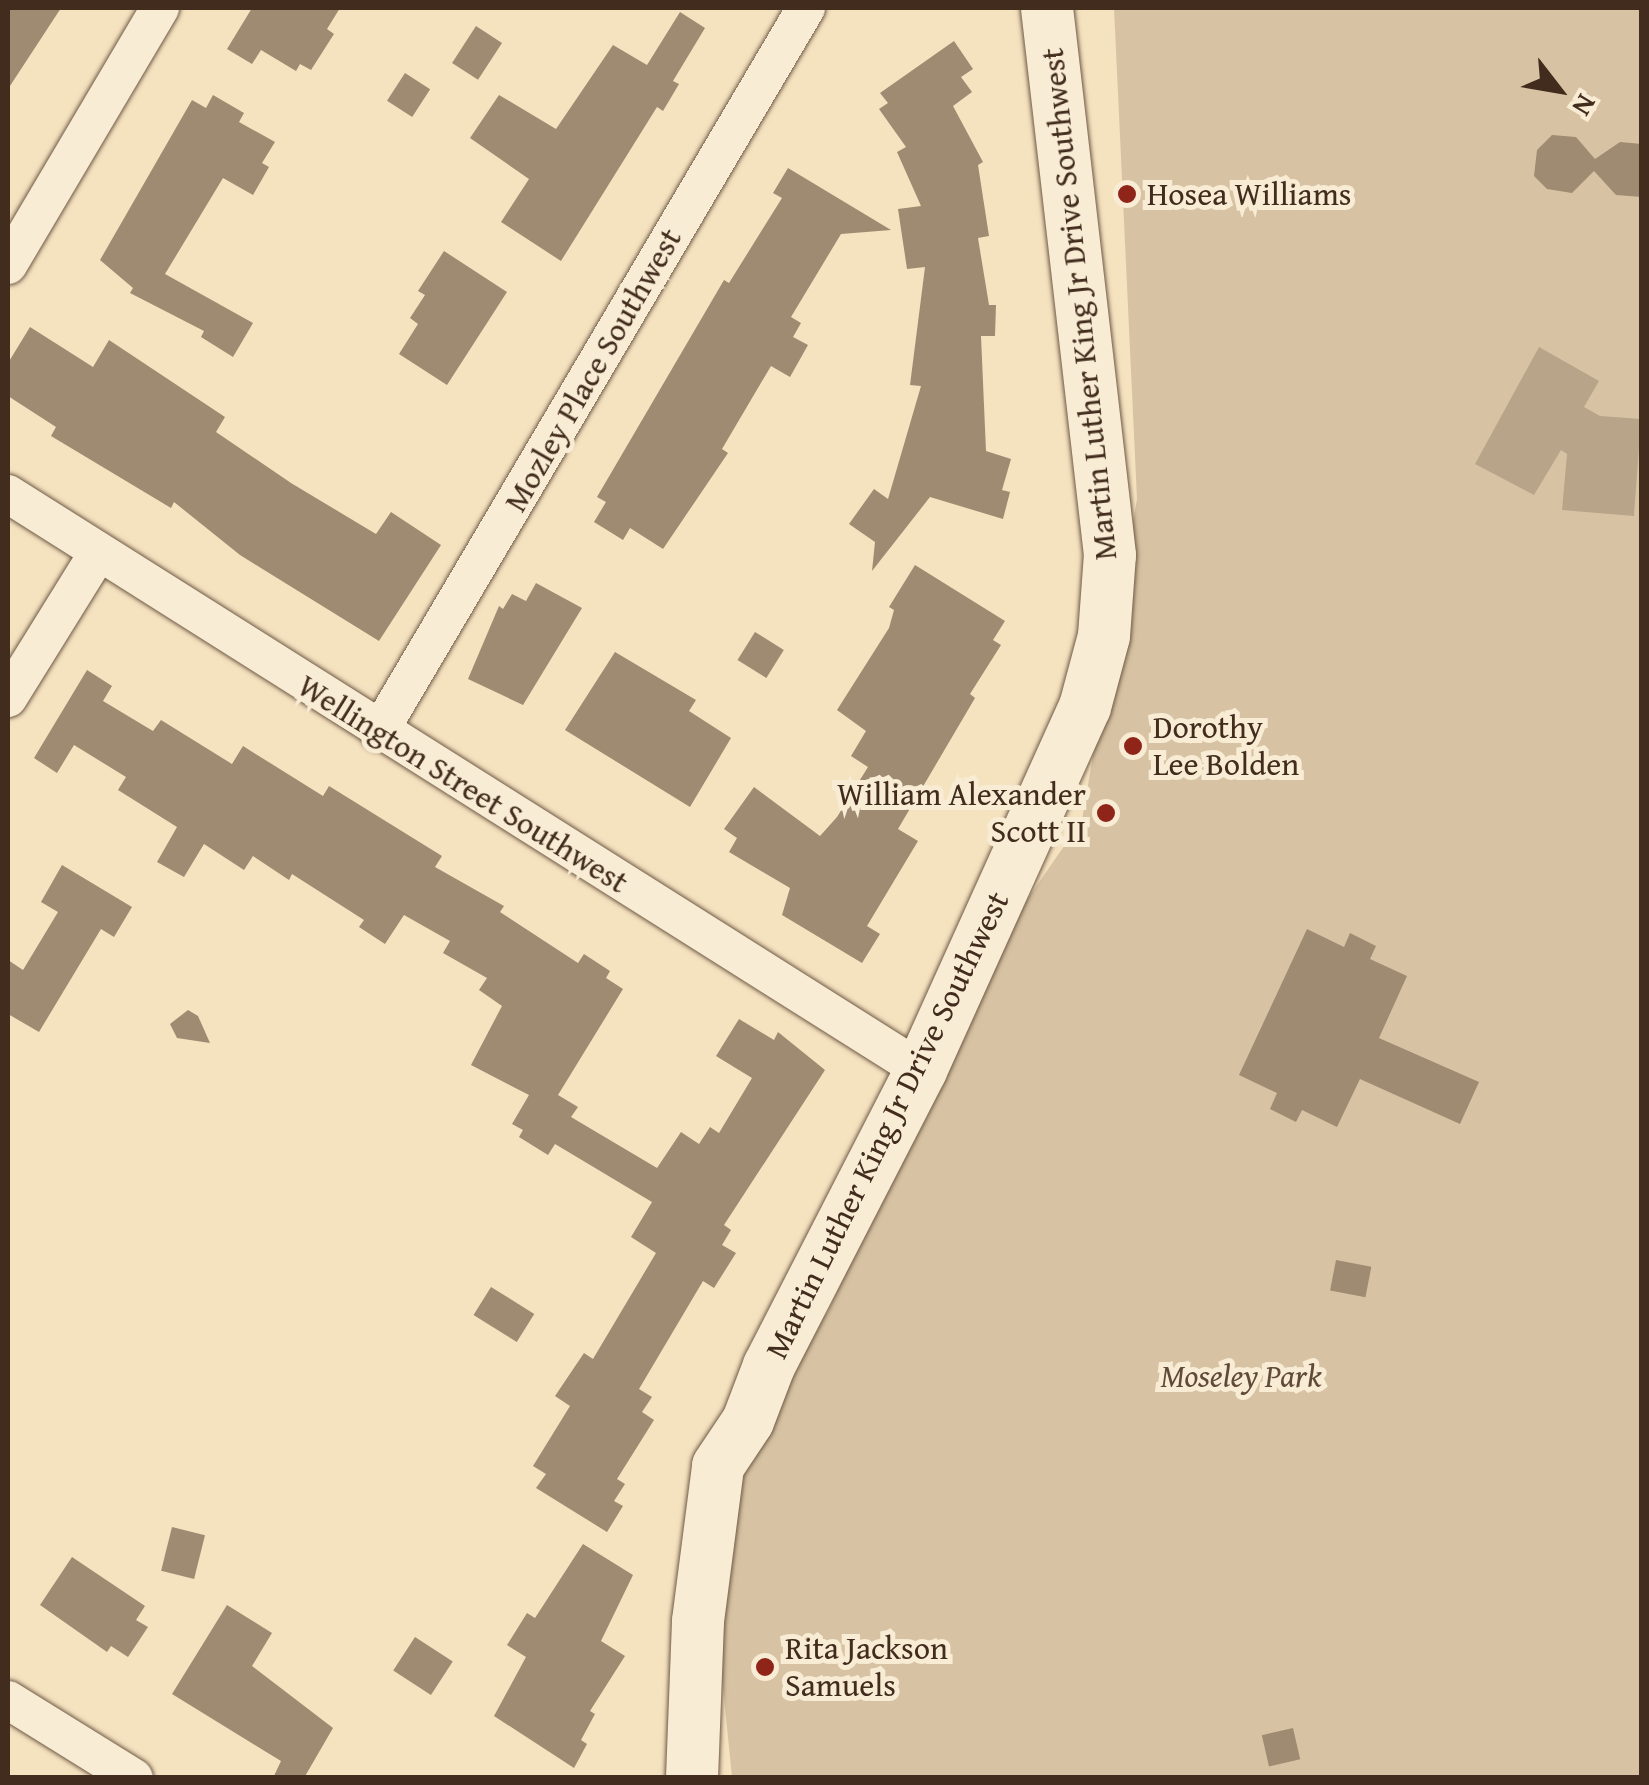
<!DOCTYPE html>
<html>
<head>
<meta charset="utf-8">
<style>
  body { margin:0 }
  #map { position:relative; width:1649px; height:1785px; overflow:hidden; background:#f5e2bf; font-family:"Gentium Book Plus",serif }
  div>[style] { position:absolute }
  .green>* { inset:0; background:#d7c3a3 }
  .water>* { inset:0; background:#b8a488 }
  .building>* { inset:0; background:#9f8b71; transform-origin:0 0 }
  .roads { filter:drop-shadow(0 0 2px #6f5a46) drop-shadow(0 0 2px #6f5a46) }
  .street>* { height:38px; margin:-19px; padding:0 19px; transform-origin:19px; border-radius:19px; background:#f8ecd5 }
  .secondary>* { height:52px; margin:-26px; padding:0 26px; transform-origin:26px; border-radius:26px; background:#f8ecd5 }
  .dots>* { width:28px; height:28px; translate:-50% -50%; box-sizing:border-box; border:5px solid #f8ecd5; border-radius:50% }
  span { translate:-50% -50%; white-space:nowrap; text-align:center; line-height:1.15; -webkit-text-stroke:10px #f8ecd5; paint-order:stroke }
  .poi-label { font-size:32px; color:#422c1d }
  .left { translate:0 -50%; text-align:left }
  .right { translate:-100% -50%; text-align:right }
  .street-label { font-size:32px; color:#422c1d }
  .park-label { font-size:32px; color:#604a38; font-style:italic }
  .frame { position:absolute; inset:0; border:10px solid #422c1d; pointer-events:none }
  .north { position:absolute; left:1509px; top:40px; width:100px; height:100px; -webkit-text-stroke:8px #f8ecd5; paint-order:stroke; rotate:121deg; font-size:28px; font-weight:700; line-height:40px; text-align:center; color:#422c1d }
  .north::after { content:''; display:block; margin:auto; width:35px; height:45px; background:#422c1d; clip-path:polygon(50% 0,100% 100%,50% 72%,0 100%) }
</style>
</head>
<body>
<div id="map">
  <div class="green">
    <div style="clip-path:polygon(1114px 8px,1641px 8px,1641px 1777px,732px 1777px,702px 1480px,828px 1312px,982px 965px,1082px 820px,1137px 499px)"></div>
  </div>
  <div class="water">
    <div style="clip-path:polygon(1539px 347px,1599px 381px,1584px 407px,1600px 416px,1641px 419px,1634px 516px,1562px 510px,1567px 454px,1561px 450px,1534px 495px,1475px 464px)"></div>
  </div>
  <div class="building">
    <div style="clip-path:polygon(8px 8px,61px 8px,8px 89px)"></div>
    <div style="clip-path:polygon(252px 8px,340px 8px,327px 29px,334px 34px,311px 70px,300px 64px,296px 71px,261px 50px,252px 64px,227px 49px)"></div>
    <div style="clip-path:polygon(680px 12px,705px 28px,673px 81px,679px 84px,663px 111px,657px 107px,561px 261px,501px 222px,529px 179px,470px 138px,499px 95px,556px 129px,613px 45px,647px 65px)"></div>
    <div style="left:476px;top:26px;width:31px;height:44px;rotate:33deg"></div>
    <div style="clip-path:polygon(954px 41px,973px 69px,961px 77px,972px 92px,953px 106px,983px 162px,978px 165px,989px 236px,978px 238px,989px 305px,996px 305px,995px 336px,981px 336px,986px 451px,1011px 459px,1002px 490px,1010px 492px,1003px 519px,930px 497px,872px 571px,875px 542px,849px 524px,874px 489px,888px 499px,921px 386px,910px 385px,925px 267px,907px 269px,898px 209px,921px 206px,897px 152px,906px 147px,879px 109px,888px 103px,880px 93px)"></div>
    <div style="left:405px;top:73px;width:30px;height:33px;rotate:33deg"></div>
    <div style="clip-path:polygon(213px 95px,244px 113px,239px 122px,275px 142px,262px 163px,269px 167px,253px 195px,223px 178px,165px 274px,253px 323px,233px 357px,201px 337px,204px 331px,130px 293px,133px 288px,100px 260px,192px 100px,206px 108px)"></div>
    <div style="clip-path:polygon(1552px 135px,1576px 137px,1595px 159px,1620px 142px,1642px 144px,1642px 197px,1616px 195px,1594px 171px,1572px 193px,1547px 189px,1534px 176px,1537px 150px)"></div>
    <div style="clip-path:polygon(788px 168px,891px 230px,841px 234px,791px 317px,801px 323px,793px 337px,808px 345px,790px 377px,771px 366px,722px 449px,728px 453px,663px 549px,630px 528px,623px 540px,594px 522px,606px 502px,597px 497px,724px 280px,729px 283px,782px 198px,773px 193px)"></div>
    <div style="clip-path:polygon(444px 251px,507px 292px,447px 385px,399px 354px,418px 324px,410px 318px,425px 295px,418px 291px)"></div>
    <div style="clip-path:polygon(30px 327px,93px 367px,109px 340px,225px 417px,216px 432px,291px 483px,376px 534px,391px 512px,441px 545px,379px 641px,240px 555px,174px 502px,171px 508px,51px 436px,56px 427px,8px 396px,8px 363px)"></div>
    <div style="clip-path:polygon(915px 565px,1005px 621px,993px 640px,1001px 645px,970px 694px,975px 698px,898px 829px,918px 841px,867px 926px,880px 934px,862px 963px,782px 915px,790px 888px,729px 852px,737px 838px,724px 829px,754px 787px,820px 836px,837px 817px,868px 767px,851px 756px,866px 731px,837px 710px,889px 628px,894px 610px,889px 607px)"></div>
    <div style="clip-path:polygon(536px 583px,582px 608px,523px 705px,468px 679px,499px 606px,503px 609px,512px 594px,526px 601px)"></div>
    <div style="left:755px;top:632px;width:34px;height:33px;rotate:32deg"></div>
    <div style="clip-path:polygon(615px 652px,696px 700px,689px 711px,731px 738px,690px 807px,565px 730px)"></div>
    <div style="clip-path:polygon(87px 670px,112px 686px,103px 701px,153px 731px,161px 720px,232px 764px,243px 746px,323px 796px,329px 786px,442px 856px,435px 867px,504px 906px,500px 912px,578px 963px,584px 954px,610px 971px,606px 978px,623px 989px,558px 1095px,578px 1107px,571px 1117px,657px 1168px,681px 1132px,699px 1144px,710px 1127px,719px 1133px,752px 1078px,716px 1056px,739px 1019px,774px 1040px,778px 1032px,825px 1070px,724px 1225px,731px 1230px,722px 1245px,736px 1253px,714px 1288px,703px 1281px,639px 1389px,652px 1397px,642px 1412px,654px 1420px,617px 1479px,625px 1484px,614px 1501px,623px 1506px,607px 1532px,536px 1488px,546px 1474px,533px 1466px,570px 1406px,555px 1396px,584px 1353px,593px 1359px,656px 1253px,631px 1237px,652px 1202px,555px 1144px,548px 1155px,519px 1137px,523px 1130px,512px 1124px,529px 1095px,471px 1065px,502px 1006px,479px 990px,487px 978px,443px 953px,450px 941px,404px 915px,385px 944px,359px 927px,364px 920px,292px 874px,289px 880px,253px 856px,244px 870px,204px 844px,184px 877px,157px 862px,177px 827px,118px 790px,126px 777px,74px 745px,57px 773px,34px 758px)"></div>
    <div style="clip-path:polygon(62px 865px,132px 907px,114px 937px,101px 929px,39px 1032px,8px 1014px,8px 960px,23px 970px,58px 912px,41px 902px)"></div>
    <div style="clip-path:polygon(1307px 929px,1344px 947px,1350px 933px,1376px 946px,1370px 959px,1407px 976px,1379px 1038px,1479px 1082px,1460px 1124px,1360px 1079px,1337px 1127px,1302px 1110px,1296px 1122px,1270px 1109px,1277px 1093px,1239px 1075px)"></div>
    <div style="clip-path:polygon(188px 1010px,198px 1016px,210px 1043px,177px 1038px,170px 1024px)"></div>
    <div style="left:1336px;top:1260px;width:36px;height:31px;rotate:11deg"></div>
    <div style="left:491px;top:1287px;width:51px;height:33px;rotate:32deg"></div>
    <div style="left:172px;top:1527px;width:34px;height:45px;rotate:14deg"></div>
    <div style="clip-path:polygon(583px 1544px,633px 1575px,601px 1641px,625px 1656px,590px 1711px,595px 1714px,581px 1740px,587px 1744px,574px 1768px,494px 1716px,526px 1657px,507px 1645px,527px 1613px,535px 1618px)"></div>
    <div style="clip-path:polygon(72px 1557px,145px 1606px,136px 1620px,148px 1627px,128px 1657px,111px 1646px,107px 1652px,40px 1605px)"></div>
    <div style="clip-path:polygon(227px 1605px,272px 1633px,252px 1666px,333px 1728px,304px 1778px,273px 1778px,281px 1761px,172px 1694px)"></div>
    <div style="left:415px;top:1637px;width:45px;height:40px;rotate:33deg"></div>
    <div style="left:1293px;top:1728px;width:32px;height:32px;rotate:77deg"></div>
  </div>
  <div class="roads">
    <div class="street">
      <div style="left:8px;top:265px;width:299px;rotate:-59.4deg"></div>
      <div style="left:8px;top:494px;width:1080px;rotate:32.25deg"></div>
      <div style="left:8px;top:698px;width:171px;rotate:-58.2deg"></div>
      <div style="left:379px;top:732px;width:841px;rotate:-59.47deg"></div>
      <div style="left:8px;top:1700px;width:148px;rotate:31.8deg"></div>
    </div>
    <div class="secondary">
      <div style="left:692px;top:1778px;width:157px;rotate:-87.8deg"></div>
      <div style="left:698px;top:1621px;width:156px;rotate:-82.6deg"></div>
      <div style="left:718px;top:1466px;width:54px;rotate:-56.3deg"></div>
      <div style="left:748px;top:1421px;width:59px;rotate:-69.1deg"></div>
      <div style="left:769px;top:1366px;width:333px;rotate:-62.8deg"></div>
      <div style="left:921px;top:1070px;width:398px;rotate:-65.7deg"></div>
      <div style="left:1085px;top:707px;width:73px;rotate:-75deg"></div>
      <div style="left:1104px;top:636px;width:81px;rotate:-85.8deg"></div>
      <div style="left:1110px;top:555px;width:551px;rotate:-96.57deg"></div>
    </div>
  </div>
  <div class="dots">
    <div style="left:1127px;top:194px;background:#8f2418"></div>
    <div style="left:1133px;top:746px;background:#8f2418"></div>
    <div style="left:1106px;top:813px;background:#8f2418"></div>
    <div style="left:765px;top:1667px;background:#8f2418"></div>
  </div>
  <div class="poi-label">
    <span class="left" style="left:1147px;top:194px">Hosea Williams</span>
    <span class="left" style="left:1153px;top:746px">Dorothy<br>Lee Bolden</span>
    <span class="right" style="left:1086px;top:813px">William Alexander<br>Scott II</span>
    <span class="left" style="left:785px;top:1667px">Rita Jackson<br>Samuels</span>
  </div>
  <div class="street-label">
    <span style="left:1079px;top:304px;rotate:-96deg">Martin Luther King Jr Drive Southwest</span>
    <span style="left:593px;top:370px;rotate:-60deg">Mozley Place Southwest</span>
    <span style="left:463px;top:784px;rotate:32deg">Wellington Street Southwest</span>
    <span style="left:887px;top:1125px;rotate:-64deg">Martin Luther King Jr Drive Southwest</span>
  </div>
  <div class="park-label">
    <span style="left:1241px;top:1376px">Moseley Park</span>
  </div>
  <div class="frame"></div>
  <div class="north">N</div>
</div>
</body>
</html>
